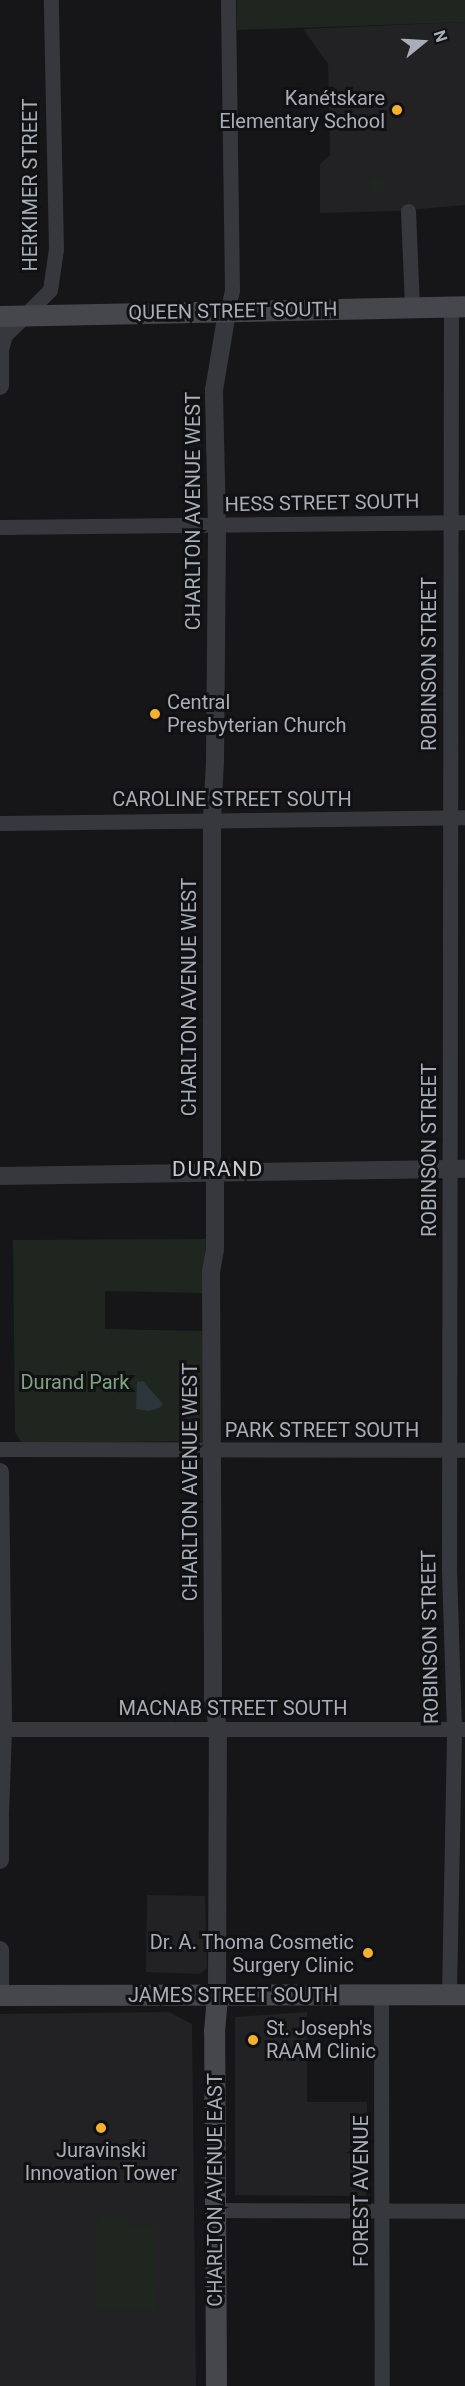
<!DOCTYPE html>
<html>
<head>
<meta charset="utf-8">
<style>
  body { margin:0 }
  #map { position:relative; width:465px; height:2386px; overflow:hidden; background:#161618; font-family:Roboto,sans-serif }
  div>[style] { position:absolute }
  .built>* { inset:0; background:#222225 }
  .green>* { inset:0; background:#1e261f }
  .round { border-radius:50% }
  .water>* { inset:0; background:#2c353c }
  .minor>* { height:15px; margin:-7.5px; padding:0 7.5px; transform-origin:7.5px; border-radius:7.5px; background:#37383d }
  .tertiary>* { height:18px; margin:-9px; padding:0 9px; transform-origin:9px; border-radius:9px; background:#37383d }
  .secondary>* { height:21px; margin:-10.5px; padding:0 10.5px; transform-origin:10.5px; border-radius:10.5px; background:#45474d }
  .dots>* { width:16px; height:16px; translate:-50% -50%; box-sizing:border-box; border:3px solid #111113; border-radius:50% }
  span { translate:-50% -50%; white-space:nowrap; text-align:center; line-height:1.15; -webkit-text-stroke:6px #111113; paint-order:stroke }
  .poi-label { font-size:20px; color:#a8adb8 }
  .right { translate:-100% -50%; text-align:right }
  .left { translate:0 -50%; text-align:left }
  .street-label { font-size:20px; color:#a8adb8 }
  .park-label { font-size:20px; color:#7fa381 }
  .neighbourhood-label { font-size:21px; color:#c9ccd4; letter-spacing:1.5px }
  .north { position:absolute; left:393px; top:12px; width:60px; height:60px; -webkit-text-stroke:4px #111113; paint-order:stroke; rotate:72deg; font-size:16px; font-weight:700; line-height:24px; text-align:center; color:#a8adb8 }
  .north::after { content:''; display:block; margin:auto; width:21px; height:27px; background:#a8adb8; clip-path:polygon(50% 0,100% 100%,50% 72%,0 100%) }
</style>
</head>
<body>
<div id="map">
  <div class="built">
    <div style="clip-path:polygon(465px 22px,465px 205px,397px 211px,320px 213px,320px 164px,330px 155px,328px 64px,303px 29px)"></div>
    <div style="clip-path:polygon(147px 1895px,205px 1896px,207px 1967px,200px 1974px,146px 1972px)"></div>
    <div style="clip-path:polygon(169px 2012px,192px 2024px,196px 2386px,0 2386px,0 2014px)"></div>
    <div style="clip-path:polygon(307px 2012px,307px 2102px,367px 2102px,366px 2196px,235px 2195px,235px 2017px)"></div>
  </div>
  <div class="green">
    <div style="clip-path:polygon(237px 0,465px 0,465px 22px,237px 30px)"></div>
    <div class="round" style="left:368px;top:176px;width:18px;height:18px"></div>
    <div style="clip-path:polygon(206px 1239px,204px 1293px,105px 1291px,105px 1329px,203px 1331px,203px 1441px,22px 1443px,15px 1432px,13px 1240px)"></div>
    <div style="clip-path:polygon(127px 2214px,129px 2227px,154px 2225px,156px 2310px,95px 2311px,96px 2223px,100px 2216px)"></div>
  </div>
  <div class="water">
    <div style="clip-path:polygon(143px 1381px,163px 1404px,159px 1408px,149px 1411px,136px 1409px,137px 1382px)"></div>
  </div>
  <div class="minor">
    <div style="left:408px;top:211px;width:96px;rotate:87.6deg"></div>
    <div style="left:227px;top:312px;width:23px;rotate:-77deg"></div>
    <div style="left:232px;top:290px;width:290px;rotate:-90.8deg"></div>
    <div style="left:25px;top:315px;width:35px;rotate:-45deg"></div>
    <div style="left:50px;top:290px;width:41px;rotate:-81.7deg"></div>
    <div style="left:56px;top:249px;width:249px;rotate:-91.2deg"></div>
    <div style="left:0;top:527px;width:465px;rotate:-0.6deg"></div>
    <div style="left:0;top:823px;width:465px;rotate:-0.7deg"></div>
    <div style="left:0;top:1449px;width:465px;rotate:0.1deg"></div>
    <div style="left:0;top:1729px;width:465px"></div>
    <div style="left:449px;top:1994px;width:265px;rotate:-88.9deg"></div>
    <div style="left:454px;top:1729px;width:160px;rotate:-91.8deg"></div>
    <div style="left:449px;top:1569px;width:1262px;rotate:-89.91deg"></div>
    <div style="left:381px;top:1995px;width:391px;rotate:89.9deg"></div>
    <div style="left:216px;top:2210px;width:249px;rotate:0.2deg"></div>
  </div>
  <div class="tertiary">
    <div style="left:0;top:386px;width:36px;rotate:-90deg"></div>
    <div style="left:0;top:350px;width:16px;rotate:-75deg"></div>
    <div style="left:4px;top:335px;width:29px;rotate:-44deg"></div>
    <div style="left:0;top:1176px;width:465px;rotate:-0.9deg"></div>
    <div style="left:0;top:1472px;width:257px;rotate:89.3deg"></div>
    <div style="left:3px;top:1729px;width:84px;rotate:92deg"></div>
    <div style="left:0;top:1816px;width:44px;rotate:90deg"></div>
    <div style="left:0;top:1950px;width:45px;rotate:90deg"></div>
    <div style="left:217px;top:1994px;width:265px;rotate:-89.8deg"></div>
    <div style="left:218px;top:1729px;width:30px;rotate:-99deg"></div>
    <div style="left:213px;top:1699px;width:39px;rotate:-90deg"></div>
    <div style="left:213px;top:1660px;width:388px;rotate:-90.3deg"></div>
    <div style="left:211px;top:1272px;width:23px;rotate:-80deg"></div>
    <div style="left:215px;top:1249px;width:67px;rotate:-90deg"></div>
    <div style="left:215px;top:1182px;width:26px;rotate:-97deg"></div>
    <div style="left:212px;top:1156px;width:336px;rotate:-90deg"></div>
    <div style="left:212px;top:820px;width:59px;rotate:-87.1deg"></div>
    <div style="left:215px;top:761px;width:236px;rotate:-89.5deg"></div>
    <div style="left:217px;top:525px;width:135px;rotate:-91.3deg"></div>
    <div style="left:214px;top:390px;width:79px;rotate:-80.5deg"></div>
  </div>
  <div class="secondary">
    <div style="left:0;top:316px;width:465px;rotate:-1.2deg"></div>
    <div style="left:0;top:1995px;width:465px;rotate:-0.1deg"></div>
    <div style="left:216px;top:2386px;width:355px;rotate:-90.3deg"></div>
    <div style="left:214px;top:2031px;width:37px;rotate:-85deg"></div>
  </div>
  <div class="dots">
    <div style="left:397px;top:110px;background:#f2b134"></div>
    <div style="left:155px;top:714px;background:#f2b134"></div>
    <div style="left:368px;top:1953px;background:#f2b134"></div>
    <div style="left:253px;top:2040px;background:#f2b134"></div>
    <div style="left:101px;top:2128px;background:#f2b134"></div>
  </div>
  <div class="poi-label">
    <span class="right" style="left:385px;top:110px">Kanétskare<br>Elementary School</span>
    <span class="left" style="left:167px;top:714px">Central<br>Presbyterian Church</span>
    <span class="right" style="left:354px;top:1954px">Dr. A. Thoma Cosmetic<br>Surgery Clinic</span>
    <span class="left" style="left:266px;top:2040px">St. Joseph's<br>RAAM Clinic</span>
    <span style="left:101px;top:2162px">Juravinski<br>Innovation Tower</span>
  </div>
  <div class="street-label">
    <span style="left:30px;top:185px;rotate:-90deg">HERKIMER STREET</span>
    <span style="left:233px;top:311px;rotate:-1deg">QUEEN STREET SOUTH</span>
    <span style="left:322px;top:503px;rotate:-1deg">HESS STREET SOUTH</span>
    <span style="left:193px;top:511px;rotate:-90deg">CHARLTON AVENUE WEST</span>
    <span style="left:429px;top:664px;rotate:-90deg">ROBINSON STREET</span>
    <span style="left:232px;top:799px">CAROLINE STREET SOUTH</span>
    <span style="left:189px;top:997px;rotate:-90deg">CHARLTON AVENUE WEST</span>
    <span style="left:429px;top:1150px;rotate:-90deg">ROBINSON STREET</span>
    <span style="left:322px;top:1430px">PARK STREET SOUTH</span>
    <span style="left:190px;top:1482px;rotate:-90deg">CHARLTON AVENUE WEST</span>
    <span style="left:430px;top:1637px;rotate:-91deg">ROBINSON STREET</span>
    <span style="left:233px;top:1708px">MACNAB STREET SOUTH</span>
    <span style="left:233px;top:1995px">JAMES STREET SOUTH</span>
    <span style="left:215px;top:2190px;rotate:-90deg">CHARLTON AVENUE EAST</span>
    <span style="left:361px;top:2191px;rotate:-90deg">FOREST AVENUE</span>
  </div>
  <div class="park-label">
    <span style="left:75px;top:1382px">Durand Park</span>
  </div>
  <div class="neighbourhood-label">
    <span style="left:218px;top:1169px">DURAND</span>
  </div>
  <div class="north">N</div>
</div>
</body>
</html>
